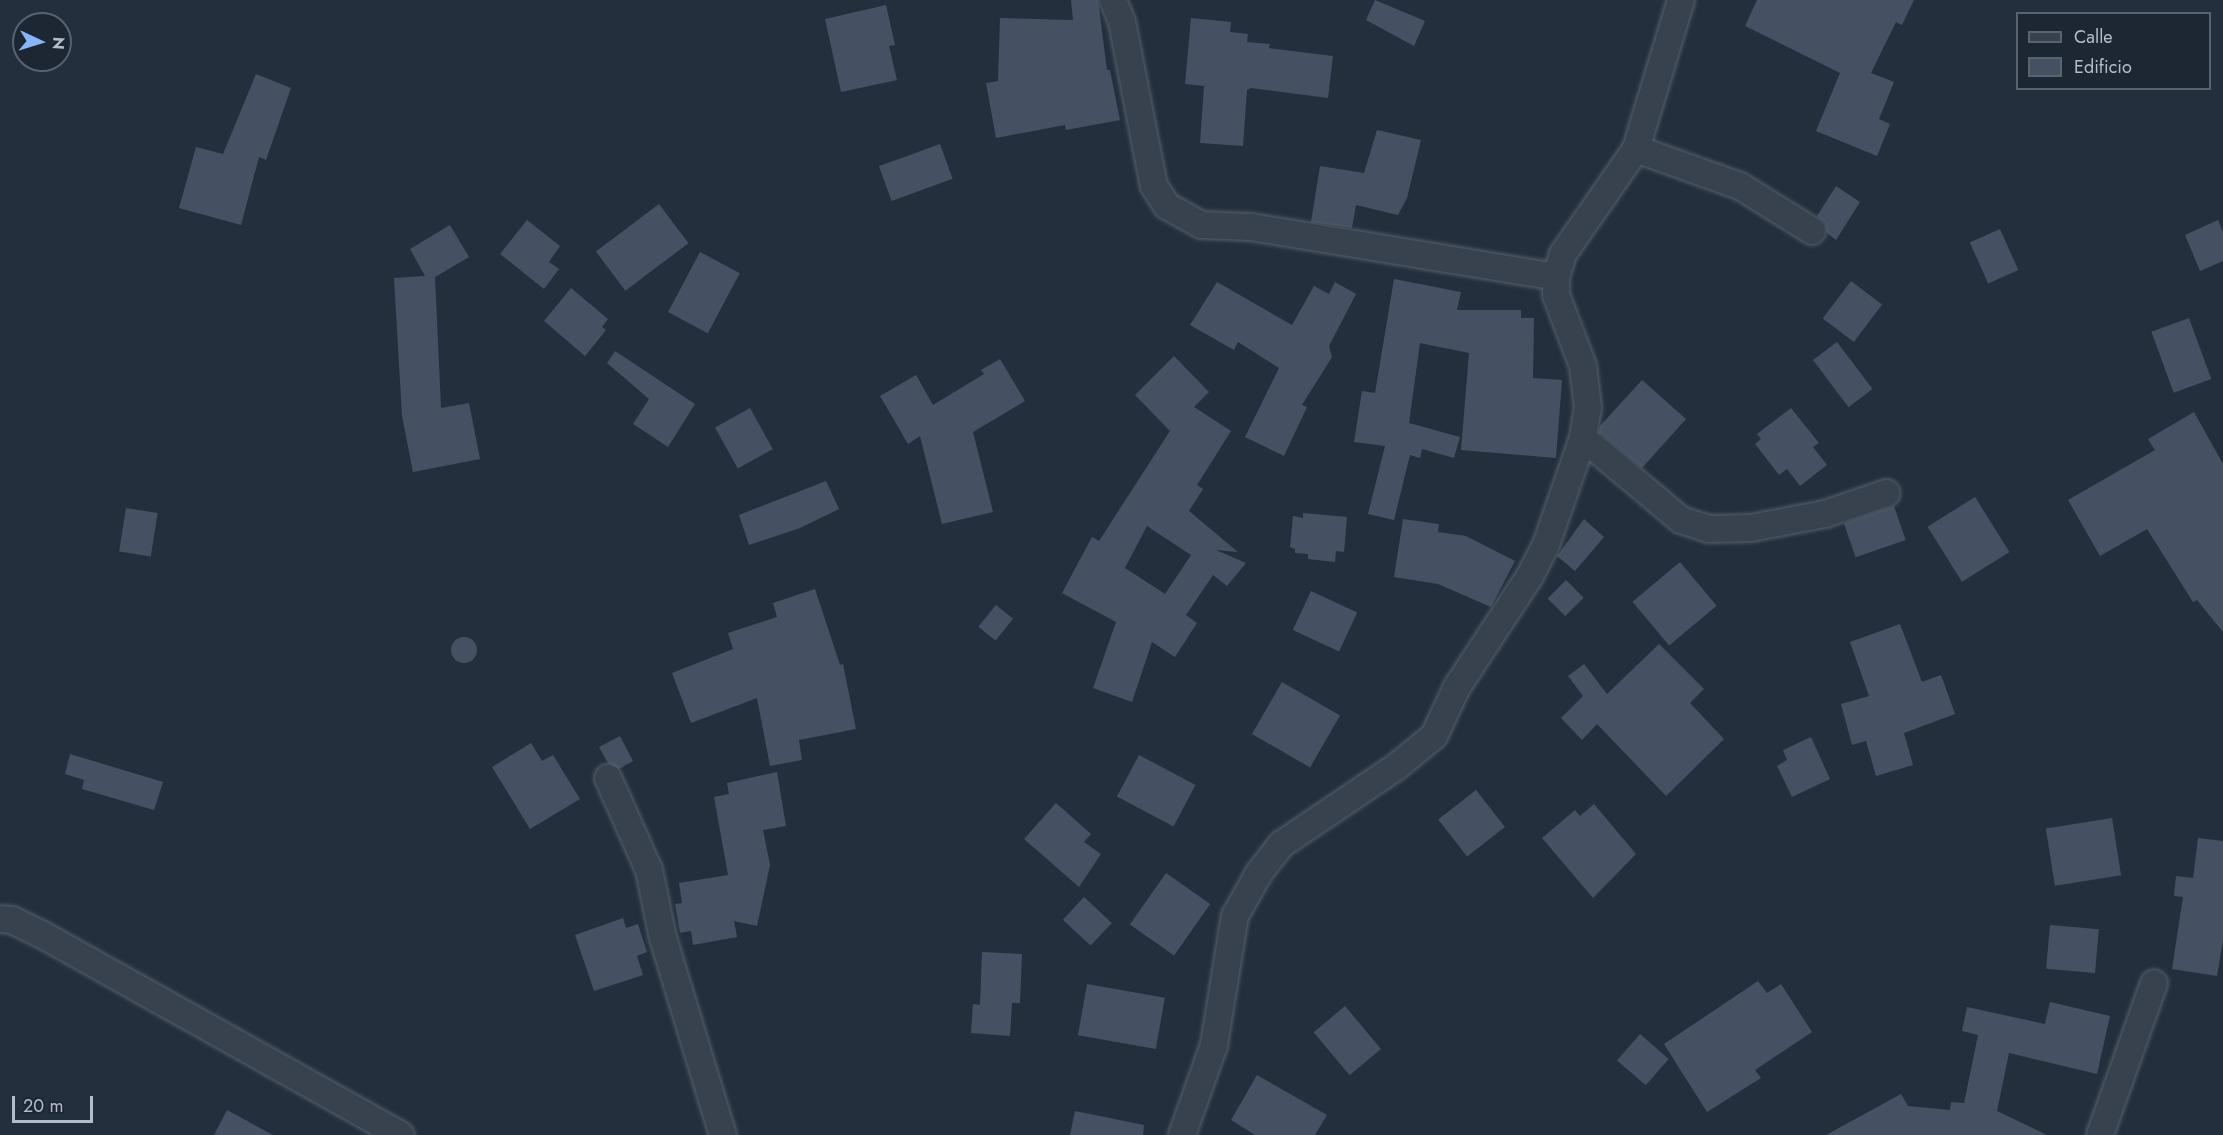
<!DOCTYPE html>
<html>
<head>
<meta charset="utf-8">
<style>
  body { margin:0 }
  #map { position:relative; width:2223px; height:1135px; overflow:hidden; background:#242f3e; font-family:Jost,sans-serif }
  div>[style] { position:absolute }
  .building>* { inset:0; background:#455162; transform-origin:0 0 }
  .round { border-radius:50% }
  .roads { filter:drop-shadow(0 0 2px #565f6c) drop-shadow(0 0 2px #565f6c) }
  .minor>* { height:26px; margin:-13px; padding:0 13px; transform-origin:13px; border-radius:13px; background:#38414e }
  span { translate:-50% -50%; white-space:nowrap; text-align:center; line-height:1.15; -webkit-text-stroke:4.5px #1d2633; paint-order:stroke }
  .legend { position:absolute; left:2016px; top:12px; width:195px; height:78px; box-sizing:border-box; background:#1d2633; border:2px solid #59626f; margin:0; padding:8px 10px; list-style:none; font-size:18px; color:#b4bcc9 }
  .legend li { display:flex; align-items:center; gap:12px; height:30px }
  .legend b { width:30px; border:2px solid #59626f }
  .north { position:absolute; left:12px; top:12px; width:60px; height:60px; box-sizing:border-box; background:#1d2633; border:2px solid #59626f; border-radius:50%; rotate:94deg; font-size:16px; font-weight:700; line-height:24px; text-align:center; color:#b4bcc9 }
  .north::after { content:''; display:block; margin:auto; width:21px; height:27px; background:#8ab4f8; clip-path:polygon(50% 0,100% 100%,50% 72%,0 100%) }
  .scale { position:absolute; left:12px; top:1096px; width:81px; height:27px; box-sizing:border-box; border:3px solid #b4bcc9; border-top:0; padding-left:8px; font-size:18px; line-height:21px; white-space:nowrap; color:#b4bcc9; -webkit-text-stroke:4px #1d2633; paint-order:stroke }
</style>
</head>
<body>
<div id="map">
  <div class="building">
    <div style="clip-path:polygon(1071px 0,1098px 0,1107px 70px,1110px 70px,1120px 120px,1066px 130px,1065px 125px,996px 138px,986px 83px,998px 81px,1000px 18px,1073px 20px)"></div>
    <div style="clip-path:polygon(1375px 0,1425px 21px,1414px 46px,1366px 20px)"></div>
    <div style="clip-path:polygon(1757px 0,1914px 0,1902px 25px,1896px 22px,1871px 73px,1894px 82px,1879px 119px,1890px 124px,1877px 156px,1816px 131px,1840px 73px,1745px 26px)"></div>
    <div style="clip-path:polygon(886px 5px,895px 45px,889px 46px,897px 80px,841px 92px,825px 19px)"></div>
    <div style="clip-path:polygon(1191px 18px,1231px 22px,1230px 32px,1248px 34px,1247px 42px,1270px 44px,1269px 48px,1333px 56px,1328px 98px,1251px 88px,1247px 90px,1243px 146px,1200px 143px,1204px 86px,1185px 84px)"></div>
    <div style="clip-path:polygon(256px 74px,291px 88px,266px 160px,259px 157px,241px 225px,179px 208px,196px 147px,223px 154px)"></div>
    <div style="clip-path:polygon(1377px 130px,1421px 140px,1407px 198px,1398px 215px,1356px 205px,1352px 228px,1311px 222px,1320px 166px,1364px 173px)"></div>
    <div style="left:940px;top:144px;width:37px;height:65px;rotate:70deg"></div>
    <div style="clip-path:polygon(1836px 186px,1860px 202px,1836px 240px,1827px 233px,1825px 223px,1817px 216px)"></div>
    <div style="left:659px;top:204px;width:49px;height:79px;rotate:53deg"></div>
    <div style="clip-path:polygon(527px 220px,560px 246px,549px 262px,559px 269px,544px 289px,500px 254px)"></div>
    <div style="clip-path:polygon(2218px 220px,2223px 232px,2223px 261px,2200px 271px,2185px 235px)"></div>
    <div style="clip-path:polygon(450px 225px,469px 257px,435px 277px,441px 408px,469px 403px,480px 459px,413px 472px,402px 416px,394px 278px,425px 276px,410px 249px)"></div>
    <div style="left:2000px;top:229px;width:45px;height:33px;rotate:66deg"></div>
    <div style="left:700px;top:252px;width:45px;height:68px;rotate:28deg"></div>
    <div style="clip-path:polygon(1394px 279px,1461px 292px,1457px 310px,1521px 310px,1521px 318px,1534px 318px,1533px 378px,1562px 380px,1556px 458px,1461px 450px,1469px 353px,1420px 343px,1409px 423px,1460px 437px,1454px 458px,1422px 449px,1420px 458px,1410px 455px,1394px 520px,1368px 514px,1385px 446px,1354px 442px,1362px 391px,1375px 393px)"></div>
    <div style="left:1851px;top:281px;width:39px;height:47px;rotate:37deg"></div>
    <div style="clip-path:polygon(1217px 282px,1292px 325px,1314px 286px,1329px 294px,1335px 282px,1356px 294px,1329px 346px,1332px 357px,1302px 405px,1307px 407px,1284px 456px,1245px 437px,1279px 368px,1238px 342px,1234px 350px,1190px 325px)"></div>
    <div style="clip-path:polygon(571px 288px,608px 319px,602px 327px,606px 330px,585px 356px,544px 321px)"></div>
    <div style="left:2189px;top:318px;width:65px;height:40px;rotate:70deg"></div>
    <div style="left:1837px;top:342px;width:59px;height:30px;rotate:53deg"></div>
    <div style="clip-path:polygon(615px 351px,695px 404px,668px 447px,633px 424px,649px 399px,607px 363px)"></div>
    <div style="clip-path:polygon(evenodd,1174px 356px,1209px 392px,1194px 407px,1231px 431px,1197px 485px,1203px 489px,1189px 511px,1238px 552px,1216px 550px,1246px 563px,1227px 586px,1213px 575px,1186px 615px,1197px 623px,1175px 657px,1152px 642px,1132px 702px,1093px 688px,1116px 622px,1062px 593px,1092px 537px,1099px 541px,1170px 431px,1135px 395px,1174px 356px,1147px 526px,1191px 555px,1165px 594px,1125px 568px,1147px 526px)"></div>
    <div style="clip-path:polygon(1000px 359px,1025px 401px,973px 432px,993px 512px,942px 524px,920px 436px,908px 444px,880px 396px,916px 375px,933px 405px,984px 374px,981px 370px)"></div>
    <div style="clip-path:polygon(1642px 380px,1686px 419px,1642px 468px,1599px 432px,1600px 426px)"></div>
    <div style="left:750px;top:408px;width:47px;height:40px;rotate:61deg"></div>
    <div style="clip-path:polygon(1791px 408px,1819px 443px,1813px 447px,1827px 465px,1800px 486px,1787px 469px,1779px 475px,1755px 444px,1761px 439px,1757px 434px)"></div>
    <div style="clip-path:polygon(2194px 412px,2223px 464px,2223px 632px,2197px 600px,2193px 602px,2147px 529px,2100px 556px,2068px 500px,2155px 450px,2148px 439px)"></div>
    <div style="clip-path:polygon(826px 481px,839px 509px,800px 528px,749px 545px,739px 515px)"></div>
    <div style="left:1975px;top:497px;width:65px;height:56px;rotate:58deg"></div>
    <div style="left:1894px;top:506px;width:36px;height:53px;rotate:71deg"></div>
    <div style="left:126px;top:508px;width:32px;height:44px;rotate:9deg"></div>
    <div style="clip-path:polygon(1303px 513px,1347px 517px,1344px 552px,1336px 551px,1335px 562px,1308px 559px,1308px 554px,1295px 553px,1295px 549px,1290px 547px,1293px 516px,1303px 518px)"></div>
    <div style="clip-path:polygon(1403px 519px,1439px 524px,1438px 532px,1466px 536px,1515px 561px,1491px 607px,1438px 584px,1394px 577px)"></div>
    <div style="clip-path:polygon(1584px 519px,1604px 537px,1575px 571px,1557px 556px)"></div>
    <div style="left:1680px;top:562px;width:57px;height:62px;rotate:50deg"></div>
    <div style="left:1566px;top:580px;width:25px;height:26px;rotate:45deg"></div>
    <div style="clip-path:polygon(815px 589px,840px 665px,843px 664px,856px 729px,799px 740px,802px 760px,770px 766px,757px 698px,691px 723px,672px 673px,733px 649px,728px 633px,777px 617px,773px 603px)"></div>
    <div style="left:1311px;top:591px;width:51px;height:43px;rotate:25deg"></div>
    <div style="left:996px;top:605px;width:22px;height:28px;rotate:39deg"></div>
    <div style="clip-path:polygon(1900px 624px,1922px 682px,1941px 675px,1955px 714px,1904px 733px,1913px 765px,1876px 776px,1866px 741px,1852px 745px,1841px 704px,1869px 696px,1850px 642px)"></div>
    <div class="round" style="left:451px;top:637px;width:26px;height:26px"></div>
    <div style="clip-path:polygon(1659px 644px,1704px 689px,1690px 703px,1724px 739px,1666px 796px,1597px 724px,1582px 740px,1561px 718px,1583px 696px,1568px 676px,1584px 664px,1607px 694px)"></div>
    <div style="left:1282px;top:682px;width:67px;height:60px;rotate:30deg"></div>
    <div style="clip-path:polygon(620px 736px,633px 761px,619px 769px,608px 763px,599px 747px)"></div>
    <div style="clip-path:polygon(1811px 737px,1830px 779px,1792px 797px,1777px 766px,1787px 760px,1783px 750px)"></div>
    <div style="clip-path:polygon(531px 743px,542px 761px,553px 755px,580px 799px,530px 829px,492px 767px)"></div>
    <div style="clip-path:polygon(70px 754px,163px 782px,154px 810px,82px 789px,84px 780px,65px 774px)"></div>
    <div style="left:1139px;top:755px;width:64px;height:47px;rotate:28deg"></div>
    <div style="clip-path:polygon(777px 772px,786px 826px,763px 830px,770px 865px,757px 926px,734px 921px,737px 937px,693px 945px,691px 931px,680px 933px,675px 904px,682px 903px,679px 883px,728px 875px,714px 797px,729px 794px,727px 783px)"></div>
    <div style="left:1476px;top:790px;width:47px;height:48px;rotate:52deg"></div>
    <div style="clip-path:polygon(1056px 803px,1091px 834px,1084px 842px,1101px 854px,1079px 887px,1024px 839px)"></div>
    <div style="clip-path:polygon(1594px 804px,1636px 854px,1593px 898px,1542px 838px,1575px 810px,1580px 816px)"></div>
    <div style="left:2112px;top:818px;width:58px;height:67px;rotate:81deg"></div>
    <div style="clip-path:polygon(2198px 838px,2223px 841px,2223px 940px,2217px 976px,2172px 969px,2183px 897px,2174px 896px,2176px 876px,2193px 878px)"></div>
    <div style="left:1166px;top:873px;width:54px;height:63px;rotate:35deg"></div>
    <div style="left:1084px;top:897px;width:38px;height:31px;rotate:43deg"></div>
    <div style="clip-path:polygon(623px 918px,626px 928px,638px 924px,647px 952px,637px 956px,643px 975px,594px 991px,575px 935px)"></div>
    <div style="left:2050px;top:925px;width:49px;height:44px;rotate:5deg"></div>
    <div style="clip-path:polygon(982px 952px,1022px 954px,1020px 1003px,1012px 1003px,1010px 1036px,971px 1033px,973px 1004px,980px 1005px)"></div>
    <div style="clip-path:polygon(1758px 981px,1767px 993px,1781px 984px,1812px 1032px,1755px 1070px,1761px 1078px,1707px 1112px,1664px 1044px)"></div>
    <div style="left:1087px;top:984px;width:79px;height:52px;rotate:10deg"></div>
    <div style="clip-path:polygon(2050px 1002px,2110px 1016px,2097px 1074px,2009px 1053px,1997px 1111px,2047px 1135px,1826px 1135px,1901px 1094px,1908px 1106px,1950px 1110px,1951px 1102px,1964px 1103px,1978px 1035px,1962px 1031px,1967px 1007px,2045px 1024px)"></div>
    <div style="left:1345px;top:1006px;width:56px;height:41px;rotate:50deg"></div>
    <div style="left:1640px;top:1034px;width:38px;height:35px;rotate:41deg"></div>
    <div style="clip-path:polygon(1257px 1075px,1327px 1115px,1315px 1135px,1255px 1135px,1231px 1120px)"></div>
    <div style="clip-path:polygon(227px 1110px,273px 1135px,214px 1135px)"></div>
    <div style="clip-path:polygon(1075px 1111px,1144px 1125px,1143px 1135px,1070px 1135px)"></div>
  </div>
  <div class="roads">
    <div class="minor">
      <div style="left:1113px;top:0;width:24px;rotate:68deg"></div>
      <div style="left:1122px;top:22px;width:167px;rotate:79deg"></div>
      <div style="left:1154px;top:186px;width:24px;rotate:57deg"></div>
      <div style="left:1167px;top:206px;width:39px;rotate:29deg"></div>
      <div style="left:1201px;top:225px;width:50px;rotate:2.3deg"></div>
      <div style="left:1251px;top:227px;width:309px;rotate:9.3deg"></div>
      <div style="left:1636px;top:149px;width:110px;rotate:19.6deg"></div>
      <div style="left:1740px;top:186px;width:85px;rotate:32deg"></div>
      <div style="left:1583px;top:438px;width:128px;rotate:39.9deg"></div>
      <div style="left:1681px;top:520px;width:29px;rotate:18deg"></div>
      <div style="left:1709px;top:529px;width:42px;rotate:-1.4deg"></div>
      <div style="left:1751px;top:528px;width:75px;rotate:-10.7deg"></div>
      <div style="left:1825px;top:514px;width:65px;rotate:-18.7deg"></div>
      <div style="left:608px;top:778px;width:101px;rotate:66deg"></div>
      <div style="left:649px;top:870px;width:69px;rotate:78.4deg"></div>
      <div style="left:663px;top:938px;width:206px;rotate:73.1deg"></div>
      <div style="left:0;top:919px;width:12px;rotate:5deg"></div>
      <div style="left:12px;top:920px;width:32px;rotate:26deg"></div>
      <div style="left:41px;top:934px;width:412px;rotate:29.2deg"></div>
      <div style="left:1182px;top:1135px;width:96px;rotate:-70.4deg"></div>
      <div style="left:1214px;top:1045px;width:131px;rotate:-80.8deg"></div>
      <div style="left:1235px;top:916px;width:49px;rotate:-60.8deg"></div>
      <div style="left:1259px;top:873px;width:37px;rotate:-52deg"></div>
      <div style="left:1282px;top:844px;width:138px;rotate:-34deg"></div>
      <div style="left:1396px;top:767px;width:49px;rotate:-39.2deg"></div>
      <div style="left:1434px;top:736px;width:54px;rotate:-64.9deg"></div>
      <div style="left:1457px;top:687px;width:133px;rotate:-56.7deg"></div>
      <div style="left:1530px;top:576px;width:35px;rotate:-63deg"></div>
      <div style="left:1546px;top:545px;width:113px;rotate:-70.9deg"></div>
      <div style="left:1583px;top:438px;width:30px;rotate:-81deg"></div>
      <div style="left:1588px;top:408px;width:42px;rotate:-96.8deg"></div>
      <div style="left:1583px;top:366px;width:76px;rotate:-110.8deg"></div>
      <div style="left:1556px;top:295px;width:18px;rotate:-90deg"></div>
      <div style="left:1556px;top:277px;width:24px;rotate:-73deg"></div>
      <div style="left:1563px;top:254px;width:128px;rotate:-55.2deg"></div>
      <div style="left:1636px;top:149px;width:156px;rotate:-73.2deg"></div>
      <div style="left:2100px;top:1135px;width:161px;rotate:-70.4deg"></div>
    </div>
  </div>
  <ul class="legend">
  <li><b style="height:8px;background:#38414e"></b>Calle</li>
  <li><b style="height:16px;background:#455162"></b>Edificio</li>
  </ul>
  <div class="north">N</div>
  <div class="scale">20 m</div>
</div>
</body>
</html>
